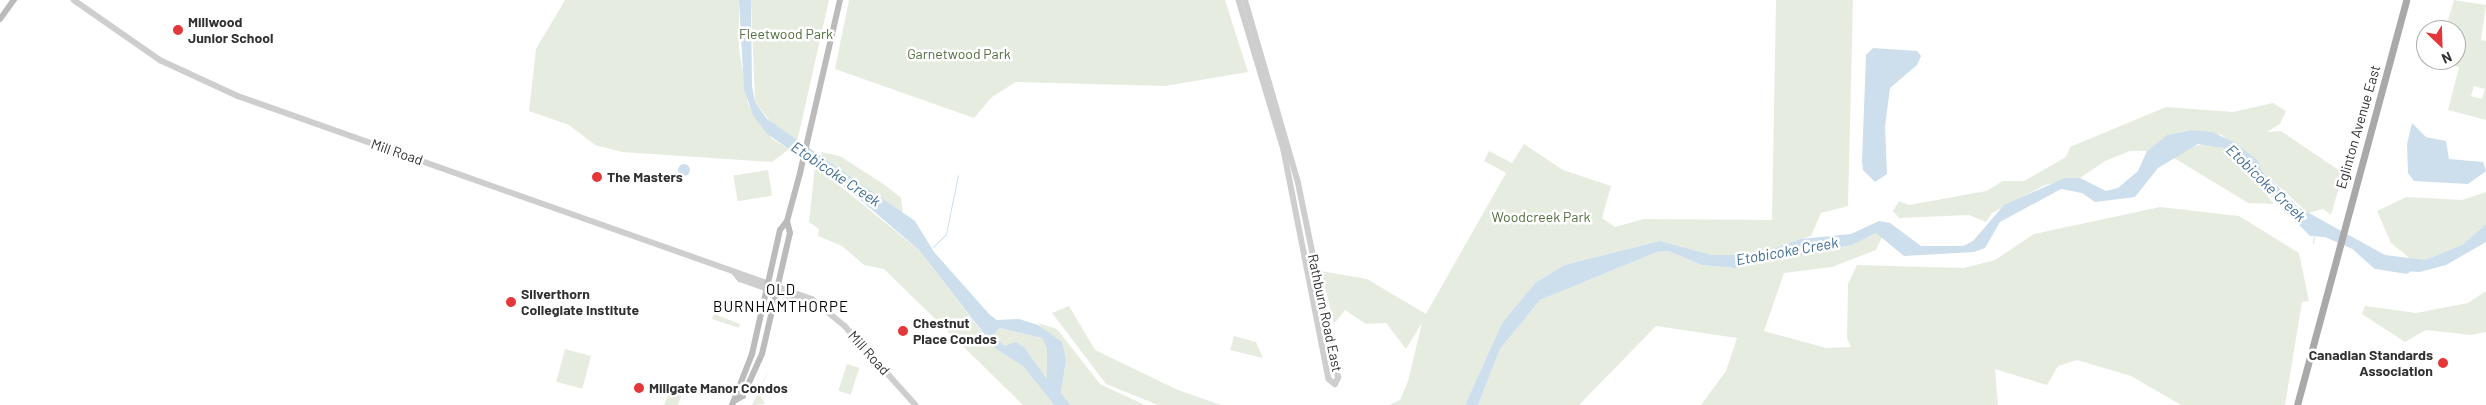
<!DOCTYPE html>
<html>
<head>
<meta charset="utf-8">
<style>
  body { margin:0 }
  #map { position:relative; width:2486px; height:405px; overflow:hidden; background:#fff; font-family:Barlow,sans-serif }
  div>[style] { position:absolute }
  .green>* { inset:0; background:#e6ede0; transform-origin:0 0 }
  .water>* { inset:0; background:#cddeed }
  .round { border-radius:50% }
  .stream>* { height:1px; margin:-0.5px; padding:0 0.5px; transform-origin:0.5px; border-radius:0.5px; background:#cddeed }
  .river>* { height:9px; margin:-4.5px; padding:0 4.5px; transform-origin:4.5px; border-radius:4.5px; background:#cddeed }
  .tertiary>* { height:5.5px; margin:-2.75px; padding:0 2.75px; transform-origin:2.75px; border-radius:2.75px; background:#cecece }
  .secondary>* { height:6px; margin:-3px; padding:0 3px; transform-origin:3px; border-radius:3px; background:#bbb }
  .primary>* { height:7px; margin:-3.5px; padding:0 3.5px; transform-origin:3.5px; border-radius:3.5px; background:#a9a9a9 }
  .dots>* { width:14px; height:14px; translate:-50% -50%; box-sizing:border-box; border:2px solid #fff; border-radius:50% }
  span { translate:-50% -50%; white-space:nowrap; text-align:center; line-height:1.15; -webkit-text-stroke:5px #fff; paint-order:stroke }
  .poi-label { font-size:14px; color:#313131; font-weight:700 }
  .left { translate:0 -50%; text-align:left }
  .right { translate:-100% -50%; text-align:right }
  .park-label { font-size:14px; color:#516d3e }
  .street-label { font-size:14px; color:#313131 }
  .water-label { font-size:15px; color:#3f6d93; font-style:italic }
  .neighbourhood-label { font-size:15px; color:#000; letter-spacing:1px }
  .north { position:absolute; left:2416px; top:20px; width:50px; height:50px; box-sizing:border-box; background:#fff; border:1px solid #adadad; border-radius:50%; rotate:156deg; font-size:14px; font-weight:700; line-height:20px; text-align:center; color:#313131 }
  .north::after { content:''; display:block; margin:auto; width:18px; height:22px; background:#e4373a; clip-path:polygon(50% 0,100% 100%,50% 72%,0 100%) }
</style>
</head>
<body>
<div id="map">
  <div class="green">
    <div style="clip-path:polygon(565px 0,739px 0,739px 48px,748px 104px,772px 139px,789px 149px,772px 162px,622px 152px,595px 145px,569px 125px,529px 111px,536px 49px)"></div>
    <div style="clip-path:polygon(751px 0,829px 0,797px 142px,773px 125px,755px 102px)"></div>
    <div style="clip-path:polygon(849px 0,1225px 0,1248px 72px,1165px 86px,1016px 82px,992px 97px,974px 118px,835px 69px)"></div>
    <div style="clip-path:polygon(1776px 0,1853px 0,1848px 206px,1821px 213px,1811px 236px,1756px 255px,1712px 255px,1660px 241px,1564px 265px,1535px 283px,1502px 323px,1465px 405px,1389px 405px,1400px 400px,1408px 381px,1422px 323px,1406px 349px,1386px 323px,1366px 324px,1345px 310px,1334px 324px,1321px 271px,1367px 279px,1426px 314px,1506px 173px,1484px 161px,1489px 151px,1512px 163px,1524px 144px,1563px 170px,1611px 186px,1602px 218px,1615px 227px,1644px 219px,1772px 220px)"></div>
    <div style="clip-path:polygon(evenodd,2454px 0,2486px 5px,2481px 40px,2486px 41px,2486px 120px,2448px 110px,2459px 67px,2437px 61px,2456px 60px,2456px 30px,2445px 30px,2454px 0,2474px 86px,2485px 89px,2482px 99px,2471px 96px,2474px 86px)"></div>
    <div style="clip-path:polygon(2273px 103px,2286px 111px,2280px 124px,2267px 132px,2281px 131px,2343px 173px,2331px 215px,2323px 209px,2308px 213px,2222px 135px,2192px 130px,2167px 135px,2147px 151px,2130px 151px,2105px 161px,2080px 178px,2045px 185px,1992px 213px,1986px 222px,1969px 215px,1899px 218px,1893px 211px,1899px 201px,1909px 205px,1986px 191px,2003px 181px,2024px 181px,2066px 157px,2070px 147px,2166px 107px,2233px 112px)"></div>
    <div style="clip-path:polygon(2207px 143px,2224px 148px,2238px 160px,2274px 204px,2248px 203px,2174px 158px,2187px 148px)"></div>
    <div style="clip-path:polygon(821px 152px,840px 156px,885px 185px,901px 198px,903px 213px,822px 157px)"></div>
    <div style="clip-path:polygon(815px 166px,919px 250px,988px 340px,1024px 367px,1054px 405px,1023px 405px,884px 269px,864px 265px,842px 246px,818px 236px,819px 229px,809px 222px)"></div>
    <div style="left:768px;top:170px;width:26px;height:35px;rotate:81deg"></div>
    <div style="clip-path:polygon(2486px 192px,2486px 224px,2462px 245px,2425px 260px,2413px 261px,2391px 243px,2377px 211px,2406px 197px,2462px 200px)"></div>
    <div style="clip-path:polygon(2160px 207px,2239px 216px,2299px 253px,2309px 301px,2302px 302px,2285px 405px,2181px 405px,2131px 376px,2077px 360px,2058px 366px,2047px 385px,1995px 369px,1998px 405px,1701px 405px,1726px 371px,1737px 338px,1656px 326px,1579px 405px,1478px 405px,1500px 349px,1540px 300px,1657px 252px,1668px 251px,1702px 265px,1735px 268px,1852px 245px,1876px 233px,1882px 237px,1876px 250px,1832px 267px,1784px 273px,1764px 331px,1826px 348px,1851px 347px,1847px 338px,1848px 284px,1857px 265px,1964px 268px,1995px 260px,2034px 234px)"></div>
    <div style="clip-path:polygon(2486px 291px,2486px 332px,2471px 335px,2426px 330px,2405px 342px,2362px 314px,2365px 306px,2416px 313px,2468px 303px)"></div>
    <div style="clip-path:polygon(1069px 306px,1095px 350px,1178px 390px,1221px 405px,1158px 405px,1106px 384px,1052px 313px)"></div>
    <div style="clip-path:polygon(714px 314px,740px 324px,739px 328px,712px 319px)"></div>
    <div style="clip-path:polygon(1038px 323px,1057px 329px,1100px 384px,1145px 405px,1071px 405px,1061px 393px,1066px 360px)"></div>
    <div style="clip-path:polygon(1000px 328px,1042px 338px,1047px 349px,1047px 379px,1024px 347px,1005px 346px,998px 339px,995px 333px)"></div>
    <div style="clip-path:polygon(1234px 336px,1256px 342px,1263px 358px,1230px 350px)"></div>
    <div style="left:565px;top:349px;width:27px;height:34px;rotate:15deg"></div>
    <div style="left:847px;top:364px;width:13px;height:28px;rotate:18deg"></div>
    <div style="clip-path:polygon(769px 369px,762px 386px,769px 389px,760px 395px,765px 404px,752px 405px)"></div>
    <div style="clip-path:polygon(674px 384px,683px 391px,678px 405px,664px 405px)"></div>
  </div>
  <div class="water">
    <div style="clip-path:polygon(evenodd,739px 0,751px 0,752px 86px,755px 102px,767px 119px,915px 221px,934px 252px,990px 315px,997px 320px,1019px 319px,1038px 325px,1062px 342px,1066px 360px,1061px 393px,1071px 405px,1054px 405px,1024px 367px,995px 348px,919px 250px,850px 191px,767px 134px,753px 115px,744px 89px,739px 0,1000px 328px,1042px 338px,1047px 349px,1047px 379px,1024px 347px,1015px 342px,1005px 346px,998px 339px,995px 333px,1000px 328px)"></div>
    <div style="clip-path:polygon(1873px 48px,1917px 51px,1921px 56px,1917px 65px,1890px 88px,1885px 126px,1887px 174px,1875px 182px,1863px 170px,1862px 161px,1866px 55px)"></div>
    <div style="clip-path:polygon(2412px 123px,2426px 137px,2446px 141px,2449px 159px,2483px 162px,2486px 171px,2468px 184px,2414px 181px,2408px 173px,2407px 144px)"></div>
    <div style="clip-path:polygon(2192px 130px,2212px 132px,2236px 143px,2258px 161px,2261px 170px,2298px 207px,2385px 255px,2425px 260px,2462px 245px,2486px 224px,2486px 242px,2446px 265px,2420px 272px,2403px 271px,2325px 237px,2310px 236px,2224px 148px,2198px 144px,2158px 168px,2135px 197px,2095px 202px,2082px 193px,2061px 189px,2000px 222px,1985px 248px,1974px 252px,1904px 256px,1876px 233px,1852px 245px,1735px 268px,1702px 265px,1668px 251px,1657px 252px,1540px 300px,1500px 349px,1478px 405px,1465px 405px,1502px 323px,1535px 283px,1564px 265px,1660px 241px,1712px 255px,1756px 255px,1801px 239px,1851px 234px,1879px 221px,1890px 223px,1921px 246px,1963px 246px,1973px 241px,2004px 205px,2065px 178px,2080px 178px,2106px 191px,2118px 188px,2138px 171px,2147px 151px,2167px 135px)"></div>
    <div class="round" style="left:678px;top:164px;width:12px;height:12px"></div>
  </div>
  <div class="stream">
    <div style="left:2313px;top:243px;width:6px;rotate:-81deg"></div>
    <div style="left:933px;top:247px;width:18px;rotate:-45deg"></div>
    <div style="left:946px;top:234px;width:60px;rotate:-78.5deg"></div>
  </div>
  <div class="river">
    <div style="left:2357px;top:247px;width:25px;rotate:42deg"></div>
    <div style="left:2376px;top:264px;width:30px;rotate:9deg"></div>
  </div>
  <div class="tertiary">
    <div style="left:74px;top:0;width:105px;rotate:34.9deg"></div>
    <div style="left:160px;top:60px;width:86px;rotate:24.8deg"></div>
    <div style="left:238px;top:96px;width:609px;rotate:19.48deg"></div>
    <div style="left:812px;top:299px;width:43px;rotate:39.3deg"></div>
    <div style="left:845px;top:326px;width:106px;rotate:48.1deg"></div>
    <div style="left:1239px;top:0;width:157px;rotate:73.3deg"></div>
    <div style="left:1284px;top:150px;width:233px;rotate:78.9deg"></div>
    <div style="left:1329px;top:379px;width:8px;rotate:40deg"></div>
    <div style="left:1335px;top:384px;width:7px;rotate:-63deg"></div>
    <div style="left:1338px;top:378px;width:199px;rotate:-101.6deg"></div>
    <div style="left:1298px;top:183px;width:191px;rotate:-106.2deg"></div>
    <div style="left:735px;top:273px;width:8px;rotate:50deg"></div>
    <div style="left:740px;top:279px;width:82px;rotate:19.3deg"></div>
  </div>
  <div class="secondary">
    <div style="left:0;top:19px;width:24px;rotate:-54deg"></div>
    <div style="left:736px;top:400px;width:8px;rotate:-30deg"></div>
    <div style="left:743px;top:396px;width:46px;rotate:-65.7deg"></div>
    <div style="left:762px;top:354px;width:124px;rotate:-77deg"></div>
    <div style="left:790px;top:233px;width:12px;rotate:-104deg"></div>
    <div style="left:732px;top:405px;width:55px;rotate:-68.6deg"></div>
    <div style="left:752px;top:354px;width:127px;rotate:-77.3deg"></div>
    <div style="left:780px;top:230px;width:11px;rotate:-52deg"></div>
    <div style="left:787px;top:221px;width:50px;rotate:-74.8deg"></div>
    <div style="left:800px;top:173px;width:178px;rotate:-77deg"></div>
  </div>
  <div class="primary">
    <div style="left:2297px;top:405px;width:419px;rotate:-74.9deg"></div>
  </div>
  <div class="dots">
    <div style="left:178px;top:30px;background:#e4373a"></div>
    <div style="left:597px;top:177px;background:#e4373a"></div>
    <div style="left:511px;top:302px;background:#e4373a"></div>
    <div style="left:903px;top:331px;background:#e4373a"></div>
    <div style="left:2443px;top:363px;background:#e4373a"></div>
    <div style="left:639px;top:388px;background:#e4373a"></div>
  </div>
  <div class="poi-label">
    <span class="left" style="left:188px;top:30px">Millwood<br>Junior School</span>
    <span class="left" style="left:607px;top:177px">The Masters</span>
    <span class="left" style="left:521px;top:302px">Silverthorn<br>Collegiate Institute</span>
    <span class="left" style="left:913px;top:331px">Chestnut<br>Place Condos</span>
    <span class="right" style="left:2433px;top:363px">Canadian Standards<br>Association</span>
    <span class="left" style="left:649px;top:388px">Millgate Manor Condos</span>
  </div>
  <div class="park-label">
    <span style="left:786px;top:34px">Fleetwood Park</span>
    <span style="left:959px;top:54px">Garnetwood Park</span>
    <span style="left:1541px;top:217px">Woodcreek Park</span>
  </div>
  <div class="street-label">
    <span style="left:2358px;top:127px;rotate:-74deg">Eglinton Avenue East</span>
    <span style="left:397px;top:152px;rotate:19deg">Mill Road</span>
    <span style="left:1325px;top:313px;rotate:78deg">Rathburn Road East</span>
    <span style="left:869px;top:353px;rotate:48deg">Mill Road</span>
  </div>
  <div class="water-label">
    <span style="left:836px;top:174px;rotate:34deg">Etobicoke Creek</span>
    <span style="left:2266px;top:183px;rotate:44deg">Etobicoke Creek</span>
    <span style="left:1787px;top:251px;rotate:-10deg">Etobicoke Creek</span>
  </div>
  <div class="neighbourhood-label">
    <span style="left:781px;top:298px">OLD<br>BURNHAMTHORPE</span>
  </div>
  <div class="north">N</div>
</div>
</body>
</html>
